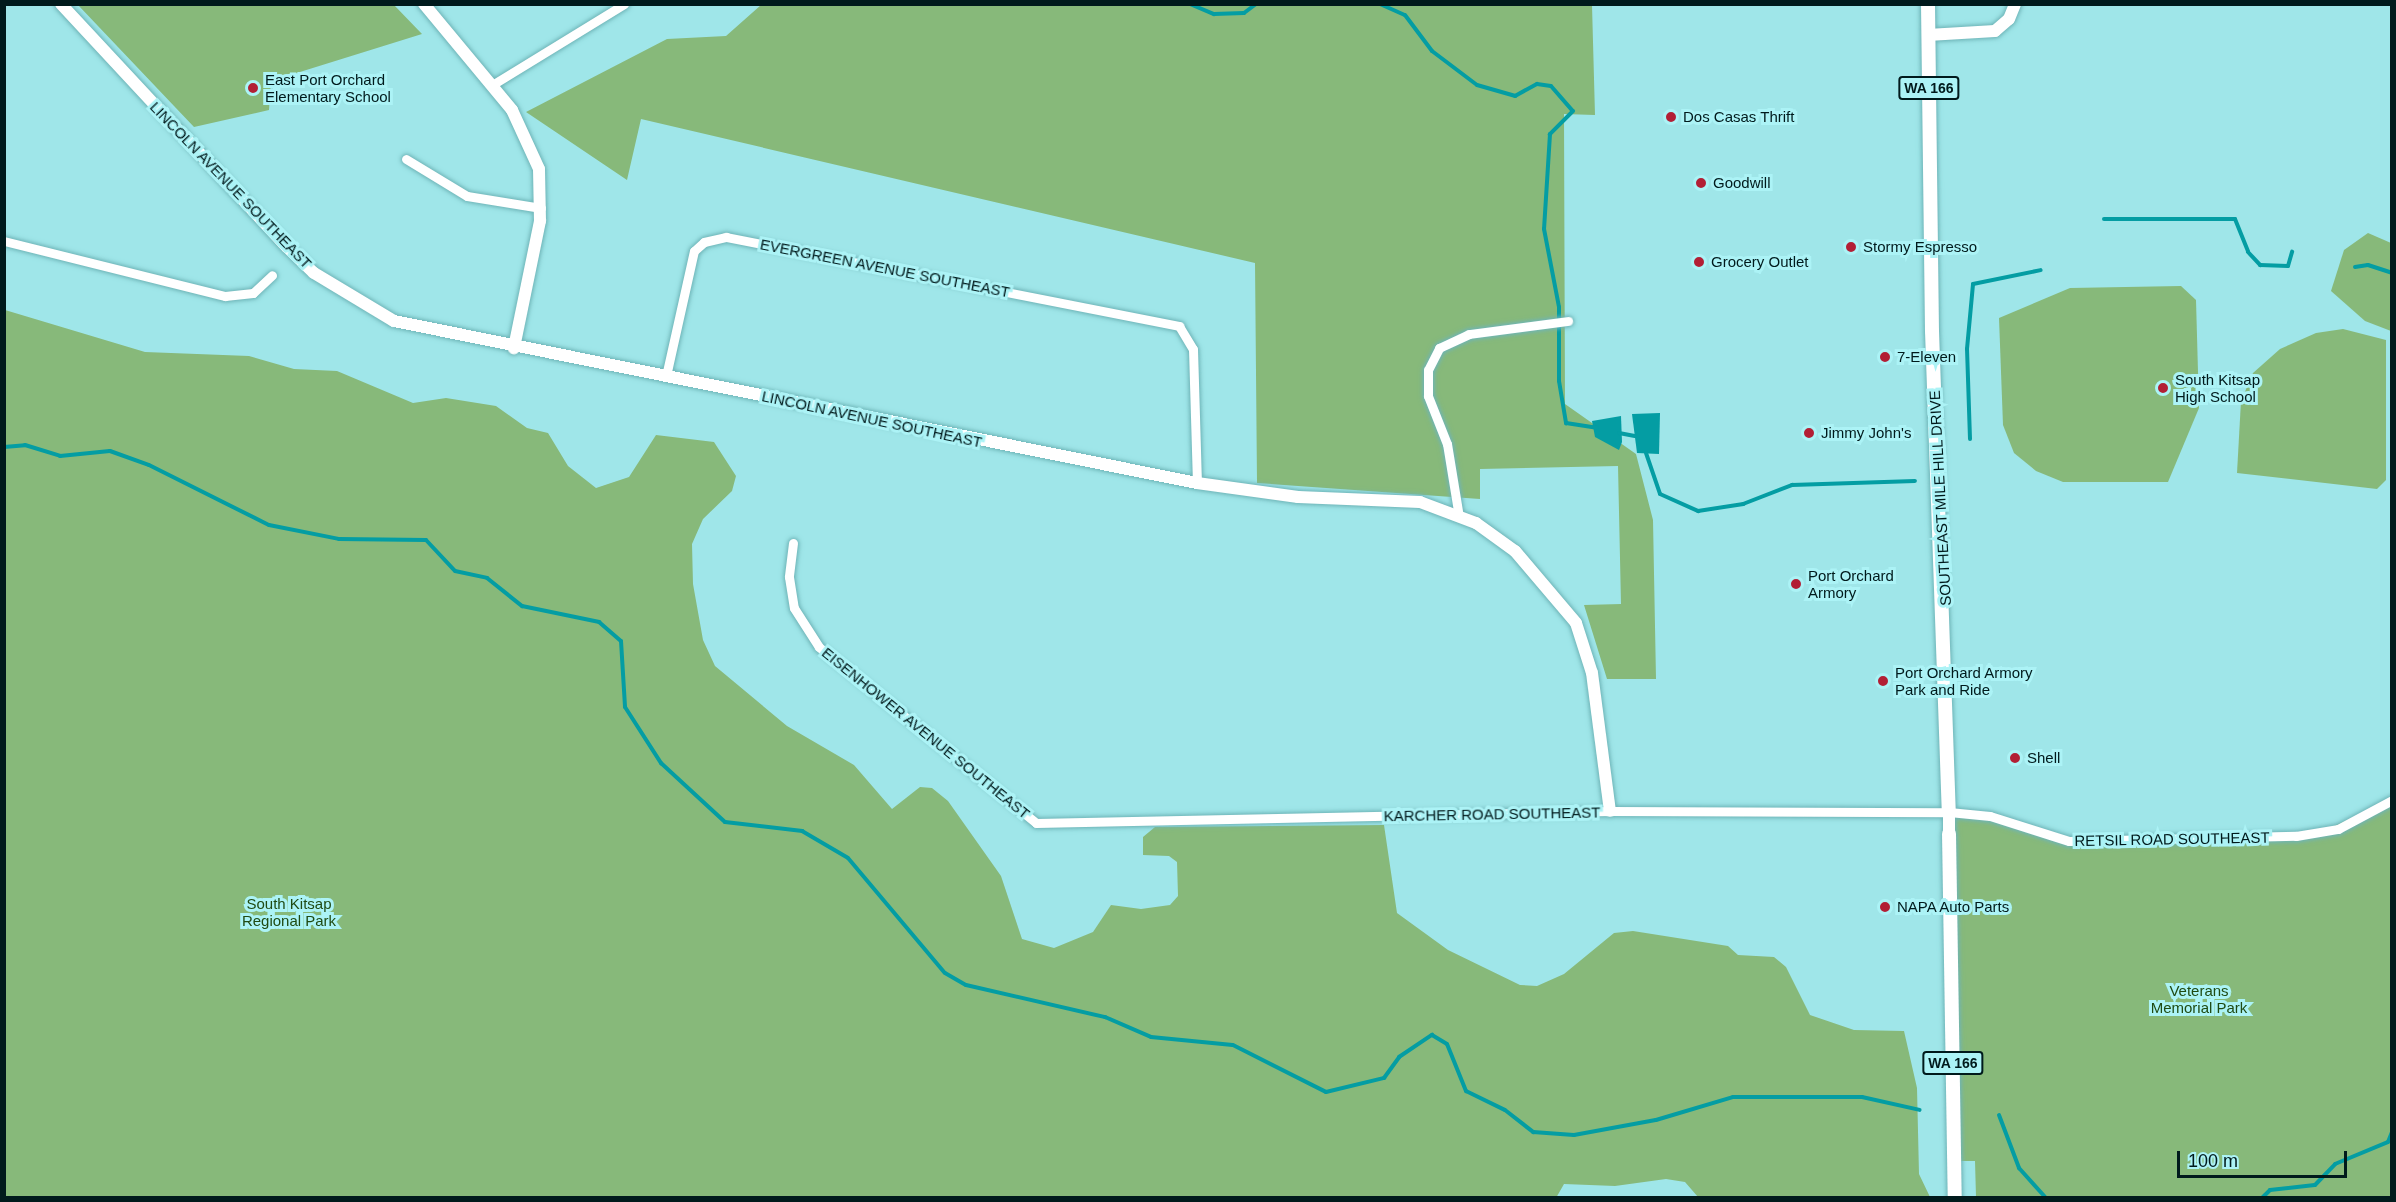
<!DOCTYPE html>
<html>
<head>
<meta charset="utf-8">
<style>
  body { margin:0 }
  #map { position:relative; width:2396px; height:1202px; overflow:hidden; background:#9fe6e9; font-family:Arial,sans-serif }
  div>[style] { position:absolute }
  .green>* { inset:0; background:#87b97a }
  .water>* { inset:0; background:#049da3 }
  .stream>* { height:4px; margin:-2px; padding:0 2px; transform-origin:2px; border-radius:2px; background:#049da3 }
  .roads { filter:drop-shadow(0 0 2px #6eb4b7) drop-shadow(0 0 2px #6eb4b7) }
  .street>* { height:9px; margin:-4.5px; padding:0 4.5px; transform-origin:4.5px; border-radius:4.5px; background:#fff }
  .secondary>* { height:12px; margin:-6px; padding:0 6px; transform-origin:6px; border-radius:6px; background:#fff }
  .primary>* { height:14px; margin:-7px; padding:0 7px; transform-origin:7px; border-radius:7px; background:#fff }
  .dots>* { width:16px; height:16px; translate:-50% -50%; box-sizing:border-box; border:3px solid #acf3f6; border-radius:50% }
  span { translate:-50% -50%; white-space:nowrap; text-align:center; line-height:1.15; -webkit-text-stroke:6px #acf3f6; paint-order:stroke }
  .shield-label span { padding:2px 4px; background:#acf3f6; border:2px solid; border-radius:4px; -webkit-text-stroke-width:0 }
  .shield-label { font-size:14px; color:#001a1c; font-weight:700 }
  .poi-label { font-size:15px; color:#001a1c }
  .left { translate:0 -50%; text-align:left }
  .street-label { font-size:15px; color:#001a1c }
  .park-label { font-size:15px; color:#1f4a12 }
  .frame { position:absolute; inset:0; border:6px solid #001a1c; pointer-events:none }
  .scale { position:absolute; left:2177px; top:1151px; width:170px; height:27px; box-sizing:border-box; border:3px solid #001a1c; border-top:0; padding-left:8px; font-size:18px; line-height:21px; white-space:nowrap; color:#001a1c; -webkit-text-stroke:4px #acf3f6; paint-order:stroke }
</style>
</head>
<body>
<div id="map">
  <div class="green">
    <div style="clip-path:polygon(78px 5px,394px 5px,422px 34px,271px 81px,269px 110px,194px 127px)"></div>
    <div style="clip-path:polygon(761px 5px,1592px 5px,1595px 115px,1564px 114px,1565px 404px,1636px 454px,1653px 520px,1656px 679px,1607px 679px,1584px 605px,1621px 604px,1618px 466px,1480px 469px,1480px 499px,1257px 483px,1255px 263px,641px 119px,627px 180px,526px 112px,667px 39px,726px 36px)"></div>
    <div style="clip-path:polygon(2368px 233px,2391px 243px,2391px 331px,2365px 321px,2331px 291px,2344px 250px)"></div>
    <div style="clip-path:polygon(2181px 286px,2196px 300px,2199px 408px,2168px 482px,2063px 482px,2036px 471px,2014px 453px,2003px 425px,1999px 318px,2070px 288px)"></div>
    <div style="clip-path:polygon(5px 310px,145px 352px,249px 356px,294px 369px,337px 371px,413px 403px,446px 398px,496px 406px,527px 428px,548px 433px,568px 466px,596px 488px,629px 477px,656px 435px,714px 442px,736px 476px,732px 491px,703px 519px,692px 544px,693px 584px,703px 640px,715px 666px,787px 726px,854px 765px,892px 809px,920px 787px,932px 788px,948px 801px,1001px 876px,1022px 939px,1054px 948px,1093px 932px,1111px 905px,1141px 909px,1170px 905px,1178px 896px,1177px 862px,1169px 856px,1143px 855px,1143px 837px,1155px 827px,1384px 825px,1397px 913px,1448px 950px,1520px 985px,1537px 986px,1564px 974px,1614px 933px,1633px 931px,1728px 946px,1738px 955px,1774px 957px,1786px 967px,1810px 1015px,1854px 1030px,1904px 1031px,1917px 1088px,1919px 1174px,1930px 1197px,1698px 1197px,1685px 1182px,1666px 1179px,1615px 1186px,1564px 1184px,1556px 1198px,5px 1197px)"></div>
    <div style="clip-path:polygon(2343px 329px,2386px 340px,2386px 480px,2377px 489px,2237px 473px,2241px 401px,2253px 373px,2280px 349px,2316px 333px)"></div>
    <div style="clip-path:polygon(2391px 800px,2391px 1197px,1976px 1197px,1975px 1161px,1955px 1161px,1949px 812px,1972px 813px,2054px 840px,2318px 833px)"></div>
  </div>
  <div class="water">
    <div style="clip-path:polygon(1660px 413px,1659px 454px,1637px 453px,1632px 414px)"></div>
    <div style="clip-path:polygon(1621px 416px,1622px 442px,1619px 450px,1595px 437px,1592px 421px)"></div>
  </div>
  <div class="stream">
    <div style="left:1190px;top:4px;width:26px;rotate:23deg"></div>
    <div style="left:1214px;top:14px;width:30px;rotate:-2deg"></div>
    <div style="left:1244px;top:13px;width:15px;rotate:-37deg"></div>
    <div style="left:1380px;top:4px;width:27px;rotate:24deg"></div>
    <div style="left:1405px;top:15px;width:45px;rotate:53.1deg"></div>
    <div style="left:1432px;top:51px;width:56px;rotate:37.1deg"></div>
    <div style="left:1477px;top:85px;width:40px;rotate:16deg"></div>
    <div style="left:1515px;top:96px;width:25px;rotate:-29deg"></div>
    <div style="left:1537px;top:84px;width:14px;rotate:8deg"></div>
    <div style="left:1551px;top:86px;width:33px;rotate:49deg"></div>
    <div style="left:1573px;top:111px;width:33px;rotate:135deg"></div>
    <div style="left:1550px;top:134px;width:95px;rotate:93.6deg"></div>
    <div style="left:1544px;top:229px;width:79px;rotate:79.1deg"></div>
    <div style="left:1559px;top:307px;width:74px;rotate:90deg"></div>
    <div style="left:1559px;top:381px;width:43px;rotate:80.5deg"></div>
    <div style="left:1566px;top:423px;width:31px;rotate:9deg"></div>
    <div style="left:2104px;top:219px;width:131px"></div>
    <div style="left:2235px;top:219px;width:35px;rotate:68deg"></div>
    <div style="left:2248px;top:252px;width:18px;rotate:47deg"></div>
    <div style="left:2260px;top:265px;width:28px;rotate:2deg"></div>
    <div style="left:2288px;top:266px;width:15px;rotate:-74deg"></div>
    <div style="left:2355px;top:267px;width:13px;rotate:-9deg"></div>
    <div style="left:2368px;top:265px;width:25px;rotate:18deg"></div>
    <div style="left:1619px;top:433px;width:16px;rotate:11deg"></div>
    <div style="left:1970px;top:439px;width:90px;rotate:-91.9deg"></div>
    <div style="left:1967px;top:349px;width:65px;rotate:-84.7deg"></div>
    <div style="left:1973px;top:284px;width:69px;rotate:-11.6deg"></div>
    <div style="left:4px;top:447px;width:21px;rotate:-5deg"></div>
    <div style="left:25px;top:445px;width:37px;rotate:17deg"></div>
    <div style="left:60px;top:456px;width:50px;rotate:-5.7deg"></div>
    <div style="left:110px;top:451px;width:41px;rotate:19.7deg"></div>
    <div style="left:149px;top:465px;width:134px;rotate:26.6deg"></div>
    <div style="left:269px;top:525px;width:71px;rotate:11.3deg"></div>
    <div style="left:339px;top:539px;width:87px;rotate:0.7deg"></div>
    <div style="left:426px;top:540px;width:42px;rotate:46.9deg"></div>
    <div style="left:455px;top:571px;width:33px;rotate:12deg"></div>
    <div style="left:487px;top:578px;width:45px;rotate:38.7deg"></div>
    <div style="left:522px;top:606px;width:79px;rotate:11.7deg"></div>
    <div style="left:599px;top:622px;width:29px;rotate:41deg"></div>
    <div style="left:621px;top:641px;width:66px;rotate:86.5deg"></div>
    <div style="left:625px;top:707px;width:67px;rotate:57.3deg"></div>
    <div style="left:661px;top:763px;width:87px;rotate:42.7deg"></div>
    <div style="left:725px;top:822px;width:78px;rotate:6.7deg"></div>
    <div style="left:802px;top:831px;width:53px;rotate:30.4deg"></div>
    <div style="left:848px;top:858px;width:150px;rotate:49.9deg"></div>
    <div style="left:945px;top:973px;width:24px;rotate:30deg"></div>
    <div style="left:966px;top:985px;width:143px;rotate:13deg"></div>
    <div style="left:1105px;top:1017px;width:50px;rotate:23.5deg"></div>
    <div style="left:1151px;top:1037px;width:82px;rotate:5.6deg"></div>
    <div style="left:1233px;top:1045px;width:104px;rotate:26.8deg"></div>
    <div style="left:1326px;top:1092px;width:60px;rotate:-13.6deg"></div>
    <div style="left:1384px;top:1078px;width:26px;rotate:-54deg"></div>
    <div style="left:1399px;top:1057px;width:40px;rotate:-34deg"></div>
    <div style="left:1432px;top:1035px;width:17px;rotate:31deg"></div>
    <div style="left:1447px;top:1044px;width:51px;rotate:68deg"></div>
    <div style="left:1466px;top:1091px;width:43px;rotate:26deg"></div>
    <div style="left:1505px;top:1110px;width:36px;rotate:38deg"></div>
    <div style="left:1533px;top:1132px;width:41px;rotate:4.2deg"></div>
    <div style="left:1574px;top:1135px;width:83px;rotate:-10.4deg"></div>
    <div style="left:1656px;top:1120px;width:80px;rotate:-16.6deg"></div>
    <div style="left:1733px;top:1097px;width:129px"></div>
    <div style="left:1862px;top:1097px;width:59px;rotate:12.6deg"></div>
    <div style="left:1646px;top:453px;width:43px;rotate:71.1deg"></div>
    <div style="left:1660px;top:494px;width:42px;rotate:24.1deg"></div>
    <div style="left:1698px;top:511px;width:46px;rotate:-8.8deg"></div>
    <div style="left:1743px;top:504px;width:53px;rotate:-21.2deg"></div>
    <div style="left:1792px;top:485px;width:123px;rotate:-1.9deg"></div>
    <div style="left:1999px;top:1115px;width:57px;rotate:69.3deg"></div>
    <div style="left:2019px;top:1168px;width:40px;rotate:48deg"></div>
    <div style="left:2262px;top:1198px;width:11px;rotate:-45deg"></div>
    <div style="left:2270px;top:1190px;width:45px;rotate:-6.3deg"></div>
    <div style="left:2315px;top:1185px;width:29px;rotate:-46deg"></div>
    <div style="left:2335px;top:1164px;width:57px;rotate:-22.5deg"></div>
    <div style="left:2388px;top:1142px;width:11px;rotate:-68deg"></div>
  </div>
  <div class="roads">
    <div class="street">
      <div style="left:492px;top:85px;width:155px;rotate:-31.5deg"></div>
      <div style="left:406px;top:159px;width:71px;rotate:31.2deg"></div>
      <div style="left:467px;top:196px;width:75px;rotate:9.2deg"></div>
      <div style="left:4px;top:241px;width:228px;rotate:14deg"></div>
      <div style="left:225px;top:296px;width:28px;rotate:-6deg"></div>
      <div style="left:253px;top:293px;width:26px;rotate:-43deg"></div>
      <div style="left:666px;top:376px;width:128px;rotate:-77.4deg"></div>
      <div style="left:694px;top:251px;width:13px;rotate:-42deg"></div>
      <div style="left:704px;top:242px;width:23px;rotate:-13deg"></div>
      <div style="left:726px;top:237px;width:462px;rotate:11.1deg"></div>
      <div style="left:1179px;top:326px;width:27px;rotate:59deg"></div>
      <div style="left:1193px;top:349px;width:134px;rotate:88.3deg"></div>
      <div style="left:1459px;top:517px;width:74px;rotate:-99.3deg"></div>
      <div style="left:1447px;top:444px;width:52px;rotate:-111.6deg"></div>
      <div style="left:1428px;top:396px;width:26px;rotate:-90deg"></div>
      <div style="left:1428px;top:370px;width:25px;rotate:-63deg"></div>
      <div style="left:1439px;top:348px;width:33px;rotate:-25deg"></div>
      <div style="left:1469px;top:334px;width:100px;rotate:-7.5deg"></div>
      <div style="left:793px;top:543px;width:34px;rotate:97deg"></div>
      <div style="left:789px;top:577px;width:31px;rotate:81deg"></div>
      <div style="left:794px;top:608px;width:46px;rotate:57.3deg"></div>
      <div style="left:819px;top:647px;width:279px;rotate:39deg"></div>
      <div style="left:1036px;top:823px;width:574px;rotate:-1.2deg"></div>
      <div style="left:1610px;top:811px;width:339px;rotate:0.2deg"></div>
      <div style="left:1949px;top:812px;width:41px;rotate:5.6deg"></div>
      <div style="left:1990px;top:816px;width:83px;rotate:17.6deg"></div>
      <div style="left:2069px;top:841px;width:227px;rotate:-1.3deg"></div>
      <div style="left:2296px;top:836px;width:43px;rotate:-9.5deg"></div>
      <div style="left:2338px;top:829px;width:61px;rotate:-28.2deg"></div>
    </div>
    <div class="secondary">
      <div style="left:61px;top:4px;width:332px;rotate:47.1deg"></div>
      <div style="left:287px;top:247px;width:37px;rotate:44deg"></div>
      <div style="left:314px;top:273px;width:93px;rotate:31deg"></div>
      <div style="left:394px;top:321px;width:819px;rotate:11.41deg"></div>
      <div style="left:1197px;top:483px;width:102px;rotate:7.9deg"></div>
      <div style="left:1298px;top:497px;width:122px;rotate:2.3deg"></div>
      <div style="left:1420px;top:502px;width:60px;rotate:20.6deg"></div>
      <div style="left:1476px;top:523px;width:48px;rotate:35.7deg"></div>
      <div style="left:1515px;top:551px;width:94px;rotate:49.7deg"></div>
      <div style="left:1576px;top:623px;width:52px;rotate:72.3deg"></div>
      <div style="left:1592px;top:673px;width:139px;rotate:82.6deg"></div>
      <div style="left:424px;top:4px;width:138px;rotate:50.3deg"></div>
      <div style="left:512px;top:110px;width:65px;rotate:65.4deg"></div>
      <div style="left:539px;top:169px;width:52px;rotate:88.9deg"></div>
      <div style="left:540px;top:221px;width:130px;rotate:101.6deg"></div>
      <div style="left:1928px;top:35px;width:67px;rotate:-3.4deg"></div>
      <div style="left:1995px;top:31px;width:18px;rotate:-41deg"></div>
      <div style="left:2009px;top:19px;width:16px;rotate:-68deg"></div>
      <div style="left:1949px;top:812px;width:22px;rotate:90deg"></div>
    </div>
    <div class="primary">
      <div style="left:1928px;top:4px;width:327px;rotate:89.3deg"></div>
      <div style="left:1932px;top:331px;width:481px;rotate:88deg"></div>
      <div style="left:1949px;top:834px;width:364px;rotate:89.1deg"></div>
    </div>
  </div>
  <div class="dots">
    <div style="left:253px;top:88px;background:#b21f35"></div>
    <div style="left:1671px;top:117px;background:#b21f35"></div>
    <div style="left:1701px;top:183px;background:#b21f35"></div>
    <div style="left:1851px;top:247px;background:#b21f35"></div>
    <div style="left:1699px;top:262px;background:#b21f35"></div>
    <div style="left:1885px;top:357px;background:#b21f35"></div>
    <div style="left:2163px;top:388px;background:#b21f35"></div>
    <div style="left:1809px;top:433px;background:#b21f35"></div>
    <div style="left:1796px;top:584px;background:#b21f35"></div>
    <div style="left:1883px;top:681px;background:#b21f35"></div>
    <div style="left:2015px;top:758px;background:#b21f35"></div>
    <div style="left:1885px;top:907px;background:#b21f35"></div>
  </div>
  <div class="shield-label">
    <span style="left:1929px;top:88px">WA 166</span>
    <span style="left:1953px;top:1063px">WA 166</span>
  </div>
  <div class="poi-label">
    <span class="left" style="left:265px;top:88px">East Port Orchard<br>Elementary School</span>
    <span class="left" style="left:1683px;top:117px">Dos Casas Thrift</span>
    <span class="left" style="left:1713px;top:183px">Goodwill</span>
    <span class="left" style="left:1863px;top:247px">Stormy Espresso</span>
    <span class="left" style="left:1711px;top:262px">Grocery Outlet</span>
    <span class="left" style="left:1897px;top:357px">7-Eleven</span>
    <span class="left" style="left:2175px;top:388px">South Kitsap<br>High School</span>
    <span class="left" style="left:1821px;top:433px">Jimmy John's</span>
    <span class="left" style="left:1808px;top:584px">Port Orchard<br>Armory</span>
    <span class="left" style="left:1895px;top:681px">Port Orchard Armory<br>Park and Ride</span>
    <span class="left" style="left:2027px;top:758px">Shell</span>
    <span class="left" style="left:1897px;top:907px">NAPA Auto Parts</span>
  </div>
  <div class="street-label">
    <span style="left:231px;top:185px;rotate:46deg">LINCOLN AVENUE SOUTHEAST</span>
    <span style="left:885px;top:268px;rotate:11deg">EVERGREEN AVENUE SOUTHEAST</span>
    <span style="left:872px;top:419px;rotate:12deg">LINCOLN AVENUE SOUTHEAST</span>
    <span style="left:1940px;top:498px;rotate:-93deg">SOUTHEAST MILE HILL DRIVE</span>
    <span style="left:926px;top:733px;rotate:39deg">EISENHOWER AVENUE SOUTHEAST</span>
    <span style="left:1492px;top:814px;rotate:-1deg">KARCHER ROAD SOUTHEAST</span>
    <span style="left:2172px;top:839px;rotate:-1deg">RETSIL ROAD SOUTHEAST</span>
  </div>
  <div class="park-label">
    <span style="left:289px;top:912px">South Kitsap<br>Regional Park</span>
    <span style="left:2199px;top:999px">Veterans<br>Memorial Park</span>
  </div>
  <div class="frame"></div>
  <div class="scale">100 m</div>
</div>
</body>
</html>
